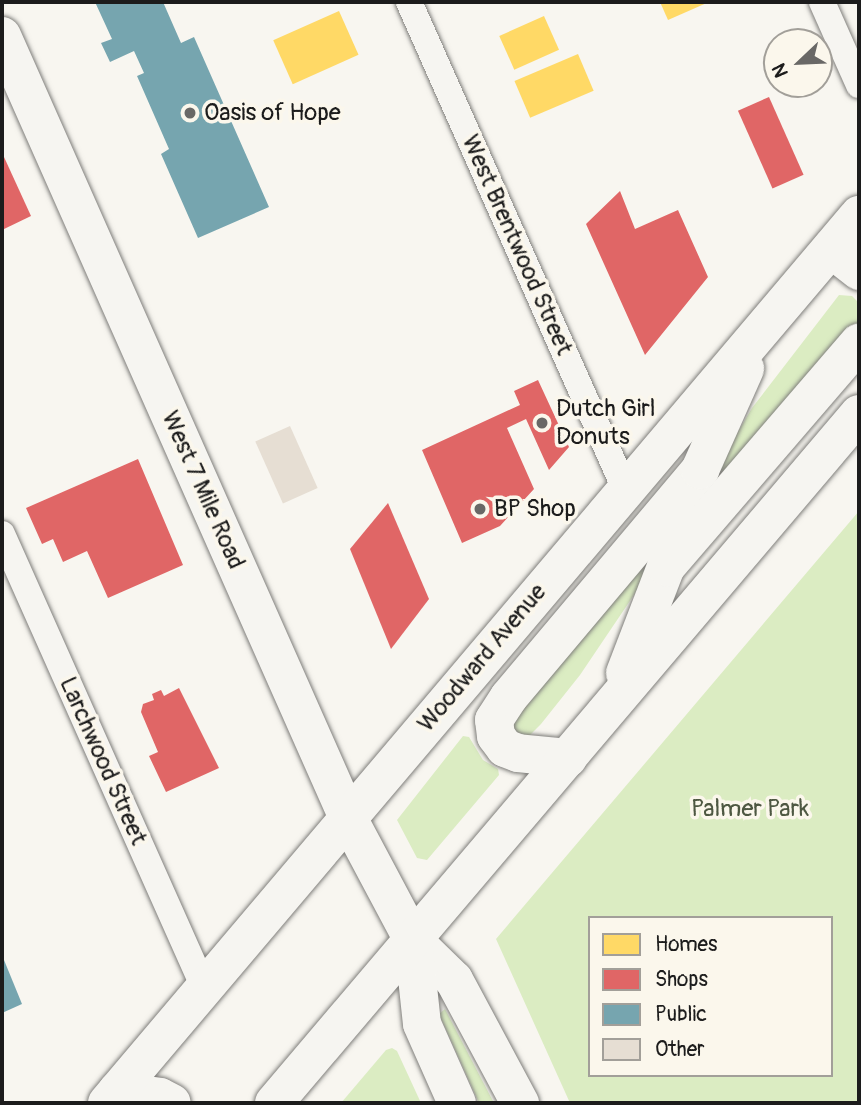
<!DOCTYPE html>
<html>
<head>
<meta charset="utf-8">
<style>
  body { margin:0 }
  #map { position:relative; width:861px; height:1105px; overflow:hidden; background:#f8f6f0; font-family:Pangolin,sans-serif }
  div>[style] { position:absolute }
  .green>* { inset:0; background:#dbecc2 }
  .homes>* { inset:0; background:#ffd966; transform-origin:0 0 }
  .shops>* { inset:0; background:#e06666; transform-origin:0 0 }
  .public>* { inset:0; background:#76a5af }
  .building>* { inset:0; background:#e6ded3; transform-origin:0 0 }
  .roads { filter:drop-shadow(0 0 2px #7f7e7b) drop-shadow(0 0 2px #7f7e7b) }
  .street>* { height:26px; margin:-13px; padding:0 13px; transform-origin:13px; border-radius:13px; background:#f6f5f1 }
  .secondary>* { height:38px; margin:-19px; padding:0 19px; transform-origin:19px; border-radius:19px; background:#f6f5f1 }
  .primary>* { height:38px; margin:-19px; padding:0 19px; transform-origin:19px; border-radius:19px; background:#f6f5f1 }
  .dots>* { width:19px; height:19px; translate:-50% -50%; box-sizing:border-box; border:4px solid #fbf7ec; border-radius:50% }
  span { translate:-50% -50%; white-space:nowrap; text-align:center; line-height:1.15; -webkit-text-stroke:7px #fbf7ec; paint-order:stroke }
  .poi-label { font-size:24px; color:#1c1c1c }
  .left { translate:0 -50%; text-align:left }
  .street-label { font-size:24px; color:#1c1c1c }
  .park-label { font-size:24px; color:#4e5842 }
  .frame { position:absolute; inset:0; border:4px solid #1c1c1c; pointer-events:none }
  .legend { position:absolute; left:588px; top:916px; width:245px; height:161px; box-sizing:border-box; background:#fbf7ec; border:2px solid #a29f99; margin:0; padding:9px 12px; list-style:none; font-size:21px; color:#1c1c1c }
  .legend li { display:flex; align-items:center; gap:14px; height:35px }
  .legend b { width:35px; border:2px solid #a29f99 }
  .north { position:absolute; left:763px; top:28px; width:70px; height:70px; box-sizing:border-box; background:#fbf7ec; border:2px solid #a29f99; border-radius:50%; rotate:247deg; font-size:19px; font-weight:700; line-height:28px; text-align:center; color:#1c1c1c }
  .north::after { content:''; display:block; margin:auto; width:24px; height:32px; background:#696866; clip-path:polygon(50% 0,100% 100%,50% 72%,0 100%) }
</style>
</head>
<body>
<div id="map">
  <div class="green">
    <div style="clip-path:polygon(839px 295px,852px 296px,859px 303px,859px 321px,638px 589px,580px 675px,541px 724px,530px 735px,519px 736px,511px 728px,513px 702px,730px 445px,752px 408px)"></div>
    <div style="clip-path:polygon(evenodd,859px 511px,859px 1103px,570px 1103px,496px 939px,859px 511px,590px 918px,831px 918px,831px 1075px,590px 1075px,590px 918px)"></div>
    <div style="clip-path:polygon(463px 736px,469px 737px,483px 760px,498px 769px,499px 775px,427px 860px,417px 858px,397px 820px)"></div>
    <div style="clip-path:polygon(445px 1009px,494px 1103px,479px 1103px,439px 1014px)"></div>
    <div style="clip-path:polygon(392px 1048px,397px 1051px,421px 1103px,341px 1103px,386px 1050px)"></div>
  </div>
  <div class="homes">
    <div style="clip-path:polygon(660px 2px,709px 2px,668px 20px)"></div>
    <div style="left:339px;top:11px;width:48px;height:72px;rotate:66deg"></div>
    <div style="left:544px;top:16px;width:37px;height:49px;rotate:66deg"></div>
    <div style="left:578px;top:54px;width:40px;height:69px;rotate:67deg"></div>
  </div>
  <div class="shops">
    <div style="left:769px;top:97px;width:85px;height:34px;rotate:66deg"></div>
    <div style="clip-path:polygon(4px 157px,31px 216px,2px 230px,2px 159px)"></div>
    <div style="clip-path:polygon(620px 191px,635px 229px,678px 210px,708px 277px,645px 355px,586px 224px)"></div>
    <div style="clip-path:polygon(538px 380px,569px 447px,549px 470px,526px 419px,507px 428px,534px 489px,500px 526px,462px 543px,422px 450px,520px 405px,514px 391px)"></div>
    <div style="clip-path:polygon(138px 459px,183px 565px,108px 598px,87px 551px,63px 562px,53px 539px,42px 544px,26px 508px)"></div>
    <div style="clip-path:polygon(388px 503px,429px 599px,391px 649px,350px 549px)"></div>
    <div style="clip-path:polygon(179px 688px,219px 768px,166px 792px,149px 756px,158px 752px,141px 712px,143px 704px,154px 700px,152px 694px,161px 690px,164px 696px)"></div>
  </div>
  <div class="public">
    <div style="clip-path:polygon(95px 2px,163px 2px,181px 43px,194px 37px,269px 207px,198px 238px,161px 154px,169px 149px,137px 76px,144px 73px,134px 51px,110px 62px,101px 43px,112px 39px)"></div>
    <div style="clip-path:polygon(4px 960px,22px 1004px,2px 1013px,2px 961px)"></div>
  </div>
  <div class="building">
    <div style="left:290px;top:426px;width:68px;height:38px;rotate:66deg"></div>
  </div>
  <div class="roads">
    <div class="street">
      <div style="left:409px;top:2px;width:533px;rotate:66.08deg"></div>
      <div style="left:822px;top:2px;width:91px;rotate:66deg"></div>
      <div style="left:2px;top:534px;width:497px;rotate:66deg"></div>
    </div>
    <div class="secondary">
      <div style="left:2px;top:36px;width:855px;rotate:66.13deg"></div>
      <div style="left:348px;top:818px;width:138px;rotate:62deg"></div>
      <div style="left:413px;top:940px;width:57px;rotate:44.3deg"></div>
      <div style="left:454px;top:980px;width:140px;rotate:61.8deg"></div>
      <div style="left:413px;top:940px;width:84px;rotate:83.9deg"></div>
      <div style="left:422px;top:1024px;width:86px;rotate:66.1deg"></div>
    </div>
    <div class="primary">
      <div style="left:831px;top:249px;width:36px;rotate:38deg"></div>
      <div style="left:625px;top:673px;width:114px;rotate:-68.9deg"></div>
      <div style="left:666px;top:567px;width:296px;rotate:-49.3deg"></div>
      <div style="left:568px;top:758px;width:50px;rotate:-174.3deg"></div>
      <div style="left:518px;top:753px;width:14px;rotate:-159deg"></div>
      <div style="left:505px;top:748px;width:15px;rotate:-127deg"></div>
      <div style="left:496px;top:736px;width:16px;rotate:-97deg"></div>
      <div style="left:494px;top:720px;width:27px;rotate:-57deg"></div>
      <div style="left:509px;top:697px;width:297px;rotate:-49.9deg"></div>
      <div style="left:700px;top:470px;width:111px;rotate:-66deg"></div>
      <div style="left:117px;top:1091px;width:43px;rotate:7.9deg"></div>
      <div style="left:160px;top:1097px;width:13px;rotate:27deg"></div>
      <div style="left:107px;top:1103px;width:1164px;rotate:-49.74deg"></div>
      <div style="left:274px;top:1103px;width:904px;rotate:-49.67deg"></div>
    </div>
  </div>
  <div class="dots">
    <div style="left:190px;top:113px;background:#696866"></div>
    <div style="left:542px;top:423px;background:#696866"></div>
    <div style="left:480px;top:509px;background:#696866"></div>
  </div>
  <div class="poi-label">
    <span class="left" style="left:204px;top:113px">Oasis of Hope</span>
    <span class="left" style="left:556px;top:423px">Dutch Girl<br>Donuts</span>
    <span class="left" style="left:494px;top:509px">BP Shop</span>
  </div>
  <div class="street-label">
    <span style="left:517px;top:245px;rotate:66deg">West Brentwood Street</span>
    <span style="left:203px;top:490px;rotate:66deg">West 7 Mile Road</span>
    <span style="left:482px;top:658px;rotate:-50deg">Woodward Avenue</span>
    <span style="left:103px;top:761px;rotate:66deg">Larchwood Street</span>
  </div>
  <div class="park-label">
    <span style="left:750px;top:809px">Palmer Park</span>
  </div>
  <div class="frame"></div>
  <ul class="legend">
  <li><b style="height:19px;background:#ffd966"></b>Homes</li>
  <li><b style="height:19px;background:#e06666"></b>Shops</li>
  <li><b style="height:19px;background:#76a5af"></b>Public</li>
  <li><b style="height:19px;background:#e6ded3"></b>Other</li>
  </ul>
  <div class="north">N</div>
</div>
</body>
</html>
